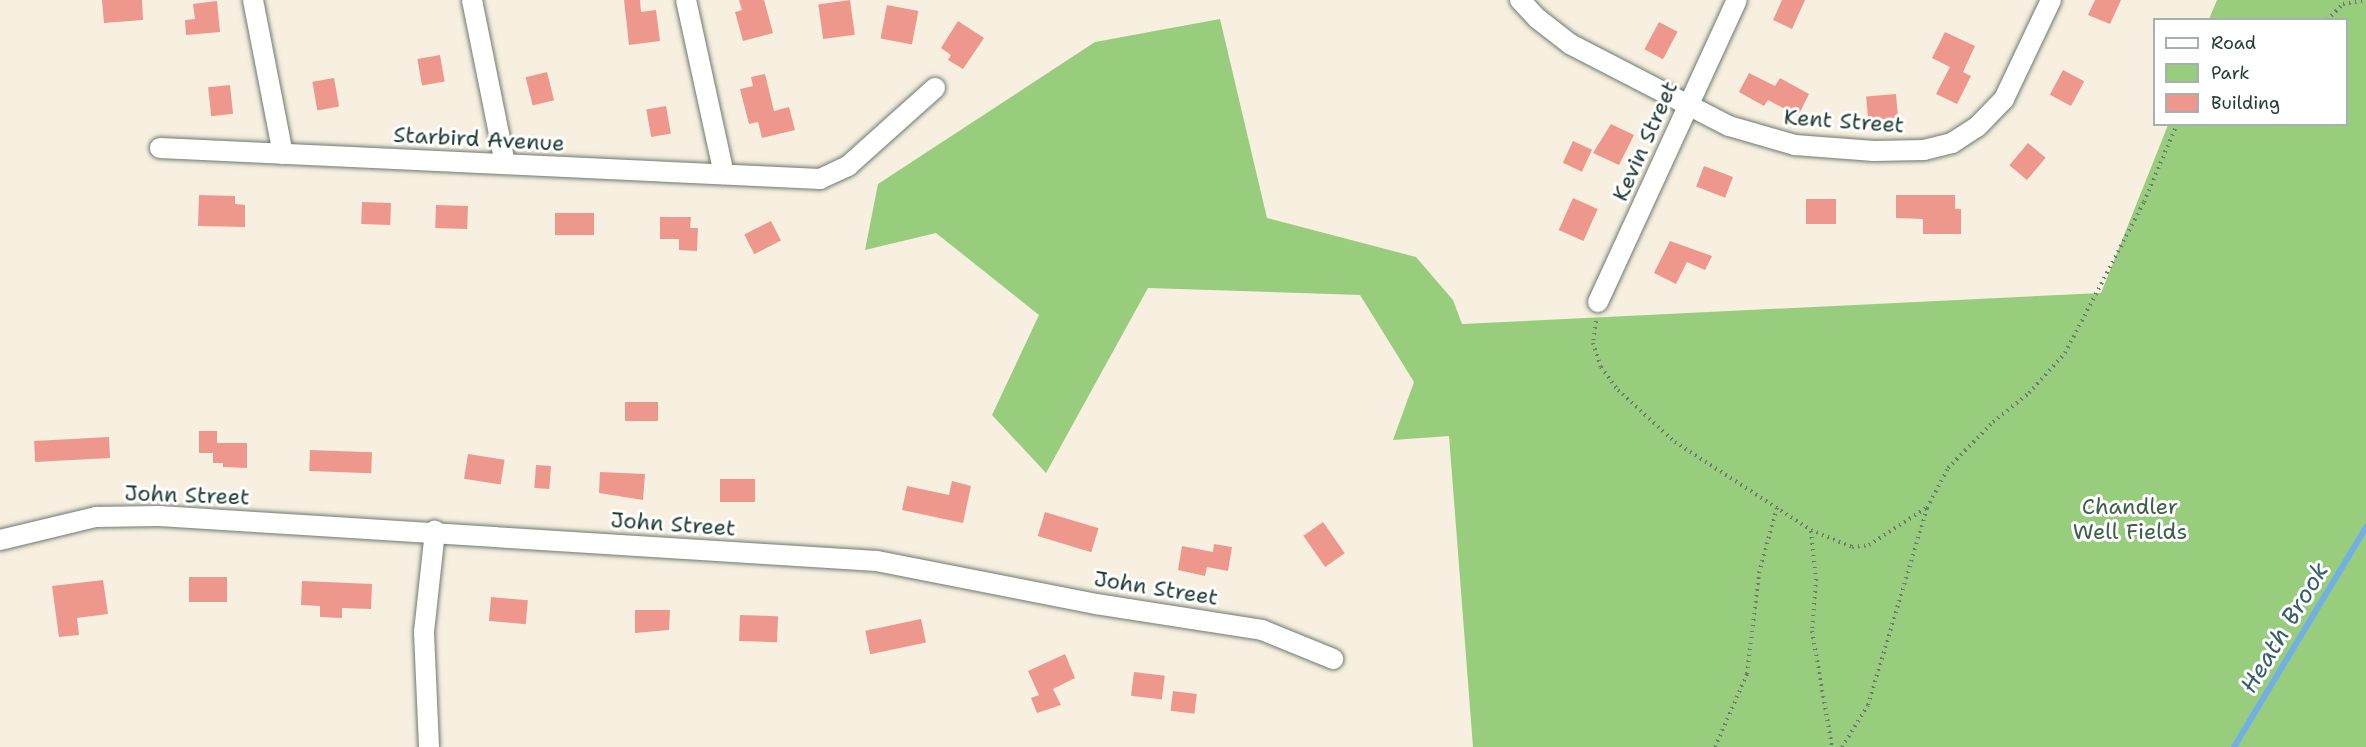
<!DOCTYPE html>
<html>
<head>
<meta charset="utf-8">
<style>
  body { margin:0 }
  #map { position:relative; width:2366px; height:747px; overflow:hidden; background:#f7efdf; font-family:"Shantell Sans",sans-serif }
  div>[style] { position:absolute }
  .green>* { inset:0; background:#99cd7e }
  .stream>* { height:6px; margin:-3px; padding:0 3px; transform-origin:3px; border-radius:3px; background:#72afe4 }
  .building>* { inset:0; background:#ee988d; transform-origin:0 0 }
  .path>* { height:4px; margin-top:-2px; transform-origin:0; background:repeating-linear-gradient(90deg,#6b7b70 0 1.5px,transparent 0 6px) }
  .roads { filter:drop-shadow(0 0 2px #6b7b70) drop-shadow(0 0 2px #6b7b70) }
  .minor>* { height:20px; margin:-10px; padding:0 10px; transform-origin:10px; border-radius:10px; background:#fff }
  span { translate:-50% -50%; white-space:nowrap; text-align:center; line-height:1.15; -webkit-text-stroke:6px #fff; paint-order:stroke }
  .street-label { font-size:22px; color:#1f3d34 }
  .park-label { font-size:22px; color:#3e6146 }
  .water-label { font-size:24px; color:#385f69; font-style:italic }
  .legend { position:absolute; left:2153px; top:18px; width:195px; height:108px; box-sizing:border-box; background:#fff; border:2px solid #a5b1ae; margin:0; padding:8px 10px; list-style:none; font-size:18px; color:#1f3d34 }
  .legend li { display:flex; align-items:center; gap:12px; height:30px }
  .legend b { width:30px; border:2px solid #a5b1ae }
</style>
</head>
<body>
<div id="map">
  <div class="green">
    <div style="clip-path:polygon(2217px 0,2366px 0,2366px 747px,1473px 747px,1449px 436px,1393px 440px,1414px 382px,1360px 295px,1148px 288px,1046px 473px,992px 415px,1039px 315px,936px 233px,865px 250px,878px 184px,1095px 42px,1220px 19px,1267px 218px,1416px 257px,1453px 300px,1462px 324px,2101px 293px,2168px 125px,2346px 124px,2346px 20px,2209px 19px)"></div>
  </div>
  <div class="stream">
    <div style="left:2234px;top:747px;width:257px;rotate:-59deg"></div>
  </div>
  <div class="building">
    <div style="clip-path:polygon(102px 0,142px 0,143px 20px,104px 23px)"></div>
    <div style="clip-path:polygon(624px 0,640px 0,641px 12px,656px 10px,660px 41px,629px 45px)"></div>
    <div style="clip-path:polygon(739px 0,764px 0,773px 33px,743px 41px,735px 12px,742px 10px)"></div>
    <div style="left:850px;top:0;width:35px;height:32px;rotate:82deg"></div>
    <div style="clip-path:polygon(1782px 0,1805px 0,1792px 29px,1773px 20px)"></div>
    <div style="clip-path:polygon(2095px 0,2121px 0,2110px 24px,2088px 15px)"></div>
    <div style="clip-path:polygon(217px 1px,220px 32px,186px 35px,185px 20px,195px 19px,193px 4px)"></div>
    <div style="left:887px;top:5px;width:32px;height:34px;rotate:11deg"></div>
    <div style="clip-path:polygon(958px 21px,984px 38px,963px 69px,948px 60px,951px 55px,941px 48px)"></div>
    <div style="left:1659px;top:22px;width:21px;height:31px;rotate:28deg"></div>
    <div style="clip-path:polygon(1945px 32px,1975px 46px,1963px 72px,1971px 76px,1957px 104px,1936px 94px,1950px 67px,1932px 58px)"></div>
    <div style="left:440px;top:55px;width:27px;height:23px;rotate:80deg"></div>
    <div style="left:2063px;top:70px;width:24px;height:28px;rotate:28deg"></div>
    <div style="left:547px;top:72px;width:29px;height:22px;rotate:76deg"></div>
    <div style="clip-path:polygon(1749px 73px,1775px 86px,1780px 78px,1809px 94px,1798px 116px,1768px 100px,1764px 106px,1739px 92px)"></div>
    <div style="clip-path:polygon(765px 74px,774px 111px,789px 107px,795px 130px,762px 138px,758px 122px,749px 124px,740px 89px,753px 86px,751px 77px)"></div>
    <div style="left:334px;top:78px;width:29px;height:22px;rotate:80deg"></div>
    <div style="left:230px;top:85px;width:29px;height:22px;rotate:84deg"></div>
    <div style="left:1896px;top:94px;width:24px;height:30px;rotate:85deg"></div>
    <div style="left:666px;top:106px;width:28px;height:20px;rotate:80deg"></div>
    <div style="clip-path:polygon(1611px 124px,1634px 135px,1619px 165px,1593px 153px)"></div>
    <div style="left:1573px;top:141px;width:21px;height:24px;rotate:25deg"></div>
    <div style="left:2028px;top:143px;width:23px;height:29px;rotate:40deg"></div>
    <div style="left:1704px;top:166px;width:31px;height:22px;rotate:21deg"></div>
    <div style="clip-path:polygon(199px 195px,235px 196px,235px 204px,245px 205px,245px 227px,198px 226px)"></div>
    <div style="clip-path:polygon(1896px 195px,1955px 195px,1955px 209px,1961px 209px,1961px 234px,1923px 234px,1923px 219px,1896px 218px)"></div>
    <div style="left:1573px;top:198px;width:27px;height:35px;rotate:24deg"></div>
    <div style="left:1836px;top:199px;width:25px;height:30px;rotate:90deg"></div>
    <div style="left:362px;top:202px;width:29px;height:22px;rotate:2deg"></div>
    <div style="left:436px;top:205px;width:32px;height:23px;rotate:2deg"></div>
    <div style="left:555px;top:213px;width:39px;height:22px"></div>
    <div style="clip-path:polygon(660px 217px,691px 217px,690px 228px,698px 228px,697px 251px,679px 250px,679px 239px,660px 239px)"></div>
    <div style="left:771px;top:221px;width:22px;height:30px;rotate:63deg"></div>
    <div style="clip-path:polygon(1670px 241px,1712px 256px,1705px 270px,1687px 262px,1676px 284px,1654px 273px)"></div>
    <div style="left:625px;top:402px;width:33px;height:19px"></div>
    <div style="clip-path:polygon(199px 431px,217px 431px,217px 443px,247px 443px,247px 468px,223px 467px,223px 463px,213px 463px,213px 453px,199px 453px)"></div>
    <div style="left:109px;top:437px;width:21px;height:75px;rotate:87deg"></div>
    <div style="left:310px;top:450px;width:62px;height:21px;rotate:2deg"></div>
    <div style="left:468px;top:454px;width:37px;height:25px;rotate:9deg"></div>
    <div style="left:536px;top:465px;width:15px;height:23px;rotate:4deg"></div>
    <div style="clip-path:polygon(600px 472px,645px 474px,643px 500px,599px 493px)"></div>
    <div style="left:720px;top:479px;width:35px;height:23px"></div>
    <div style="clip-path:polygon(952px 481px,971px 486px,963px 523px,902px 510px,907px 486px,949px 495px)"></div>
    <div style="left:1045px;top:512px;width:56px;height:25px;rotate:17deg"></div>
    <div style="left:1323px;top:522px;width:38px;height:24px;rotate:55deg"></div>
    <div style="clip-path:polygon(1214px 544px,1232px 547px,1228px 571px,1207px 567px,1205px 576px,1178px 570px,1182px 546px,1213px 552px)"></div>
    <div style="left:189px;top:577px;width:38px;height:25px"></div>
    <div style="clip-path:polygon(103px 580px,108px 614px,77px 618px,79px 635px,59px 637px,52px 586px)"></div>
    <div style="clip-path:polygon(302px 581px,372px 584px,371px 609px,342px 608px,342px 618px,320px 617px,320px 606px,301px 605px)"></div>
    <div style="left:491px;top:597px;width:37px;height:24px;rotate:5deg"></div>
    <div style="clip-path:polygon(635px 610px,670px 610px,669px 630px,635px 633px)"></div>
    <div style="left:740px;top:615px;width:38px;height:26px;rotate:2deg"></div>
    <div style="left:921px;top:619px;width:24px;height:57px;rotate:78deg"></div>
    <div style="clip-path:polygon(1065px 654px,1075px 678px,1053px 689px,1061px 705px,1037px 713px,1031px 698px,1039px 695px,1028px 671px)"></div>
    <div style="left:1134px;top:672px;width:31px;height:24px;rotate:7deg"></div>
    <div style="left:1173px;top:691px;width:24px;height:20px;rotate:7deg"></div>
  </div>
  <div class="path">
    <div style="left:2327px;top:20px;width:23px;rotate:-45deg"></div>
    <div style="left:2343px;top:4px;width:23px;rotate:-10deg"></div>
    <div style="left:1596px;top:321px;width:22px;rotate:98deg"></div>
    <div style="left:1593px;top:343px;width:25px;rotate:72deg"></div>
    <div style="left:1601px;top:367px;width:29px;rotate:54deg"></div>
    <div style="left:1618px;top:390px;width:77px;rotate:42.4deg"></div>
    <div style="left:1675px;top:442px;width:162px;rotate:32.9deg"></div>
    <div style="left:1811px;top:530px;width:44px;rotate:22.5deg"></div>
    <div style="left:1852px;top:547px;width:17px;rotate:-7deg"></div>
    <div style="left:1869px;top:545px;width:68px;rotate:-33deg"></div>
    <div style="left:1811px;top:531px;width:48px;rotate:84.1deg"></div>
    <div style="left:1816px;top:579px;width:52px;rotate:94.4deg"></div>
    <div style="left:1812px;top:631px;width:118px;rotate:80.2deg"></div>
    <div style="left:1715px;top:747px;width:80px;rotate:-66.3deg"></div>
    <div style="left:1747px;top:674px;width:102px;rotate:-83.2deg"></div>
    <div style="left:1759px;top:573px;width:68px;rotate:-74.7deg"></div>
    <div style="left:1842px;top:747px;width:49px;rotate:-58.2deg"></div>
    <div style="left:1868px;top:705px;width:206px;rotate:-73.3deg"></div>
    <div style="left:1927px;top:508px;width:45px;rotate:-62.3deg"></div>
    <div style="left:1948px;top:468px;width:64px;rotate:-45.6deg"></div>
    <div style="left:1993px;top:422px;width:46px;rotate:-38.9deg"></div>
    <div style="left:2029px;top:393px;width:54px;rotate:-48deg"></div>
    <div style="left:2065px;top:353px;width:170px;rotate:-62.4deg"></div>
    <div style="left:2144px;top:202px;width:85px;rotate:-67.1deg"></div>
  </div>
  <div class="roads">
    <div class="minor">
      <div style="left:253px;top:0;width:157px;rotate:79deg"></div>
      <div style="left:472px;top:0;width:167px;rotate:78.6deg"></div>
      <div style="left:686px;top:0;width:178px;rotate:77.7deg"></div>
      <div style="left:1520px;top:0;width:26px;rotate:47deg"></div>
      <div style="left:1538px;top:19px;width:41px;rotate:38deg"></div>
      <div style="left:1570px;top:44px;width:179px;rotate:27.3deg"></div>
      <div style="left:1729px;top:126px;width:69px;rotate:16.1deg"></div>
      <div style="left:1795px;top:145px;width:79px;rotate:4.3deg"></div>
      <div style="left:1874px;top:151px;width:50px;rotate:-1.1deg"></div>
      <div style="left:1924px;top:150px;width:29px;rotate:-14deg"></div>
      <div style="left:1952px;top:143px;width:30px;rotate:-33deg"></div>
      <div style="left:1977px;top:127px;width:39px;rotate:-46deg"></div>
      <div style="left:2004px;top:99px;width:110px;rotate:-64.6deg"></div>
      <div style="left:160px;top:148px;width:661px;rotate:2.69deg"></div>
      <div style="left:820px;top:179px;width:31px;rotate:-25deg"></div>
      <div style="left:848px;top:166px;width:117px;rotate:-41.9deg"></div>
      <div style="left:1598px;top:302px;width:332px;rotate:-65.3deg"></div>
      <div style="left:0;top:540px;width:99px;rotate:-13.5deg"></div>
      <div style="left:96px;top:517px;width:63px;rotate:-0.9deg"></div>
      <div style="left:159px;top:516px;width:719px;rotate:3.59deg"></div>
      <div style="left:877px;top:561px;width:223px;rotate:11.1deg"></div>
      <div style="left:1096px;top:604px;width:168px;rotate:8.9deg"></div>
      <div style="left:1262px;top:630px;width:77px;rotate:22.2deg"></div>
      <div style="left:429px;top:747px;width:115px;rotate:-92.5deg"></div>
      <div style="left:424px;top:632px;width:102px;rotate:-83.8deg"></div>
    </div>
  </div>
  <div class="street-label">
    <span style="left:1844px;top:121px;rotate:4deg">Kent Street</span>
    <span style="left:479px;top:139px;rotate:3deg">Starbird Avenue</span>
    <span style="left:1645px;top:141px;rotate:-66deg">Kevin Street</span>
    <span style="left:187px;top:495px;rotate:2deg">John Street</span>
    <span style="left:673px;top:524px;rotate:4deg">John Street</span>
    <span style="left:1156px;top:588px;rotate:9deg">John Street</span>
  </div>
  <div class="park-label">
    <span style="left:2130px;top:519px">Chandler<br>Well Fields</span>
  </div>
  <div class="water-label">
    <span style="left:2285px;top:628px;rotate:-59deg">Heath Brook</span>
  </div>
  <ul class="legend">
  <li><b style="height:8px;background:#fff"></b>Road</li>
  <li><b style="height:16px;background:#99cd7e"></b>Park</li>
  <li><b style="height:16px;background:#ee988d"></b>Building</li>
  </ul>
</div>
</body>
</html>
